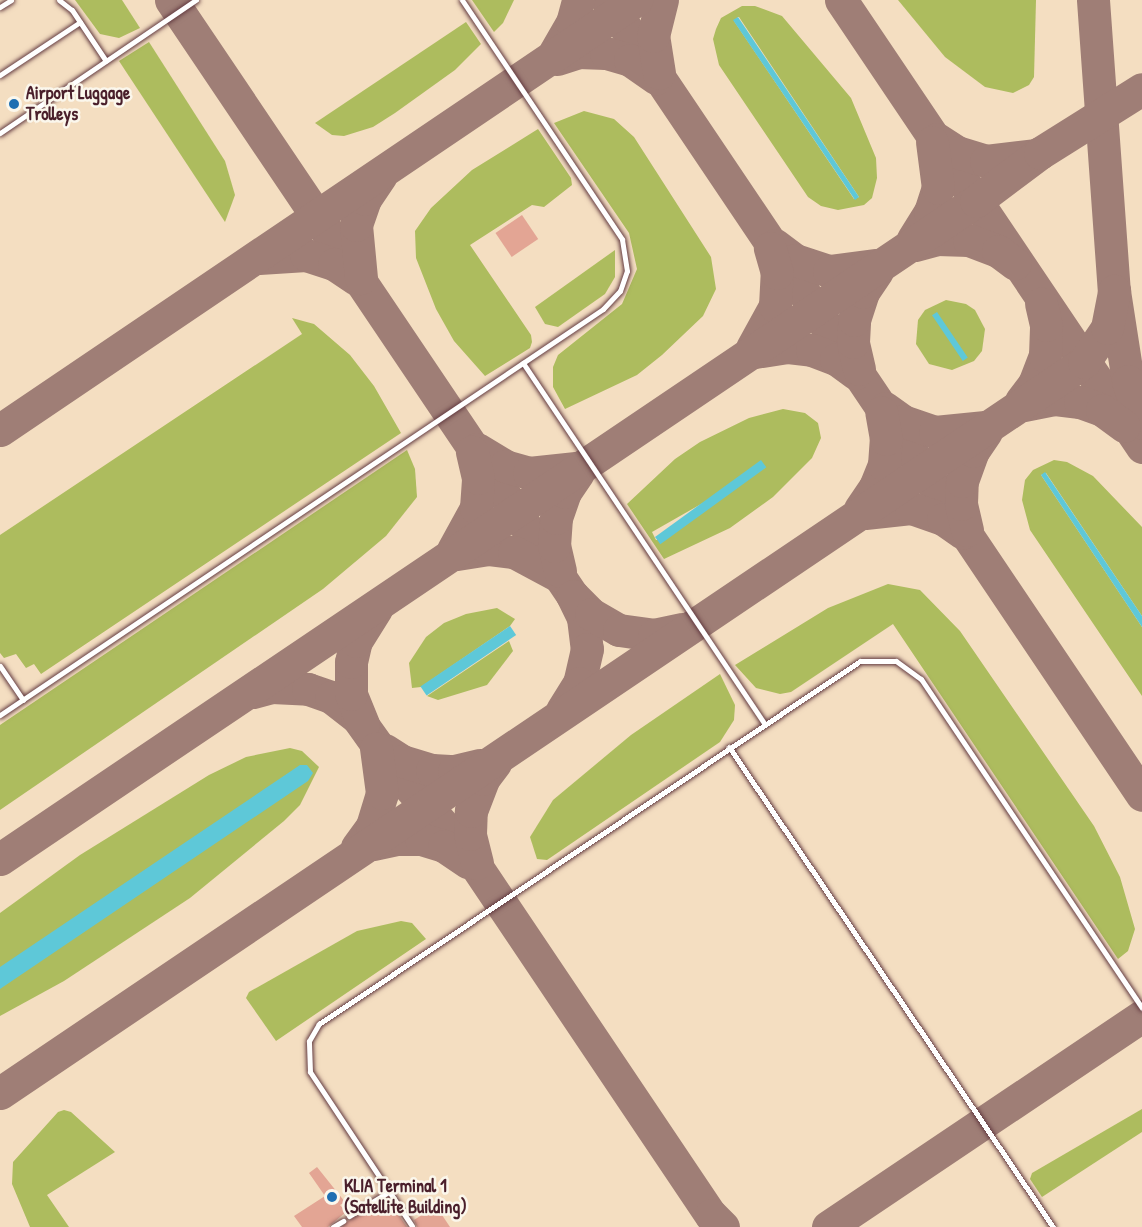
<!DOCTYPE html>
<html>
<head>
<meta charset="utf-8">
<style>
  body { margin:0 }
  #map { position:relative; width:1142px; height:1227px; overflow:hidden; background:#f4dec1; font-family:"Patrick Hand",sans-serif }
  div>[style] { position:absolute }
  .green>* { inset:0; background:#adbc5e }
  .water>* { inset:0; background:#5ec8d8; transform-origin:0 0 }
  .taxiway>* { height:33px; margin:-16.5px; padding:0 16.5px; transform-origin:16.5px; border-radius:16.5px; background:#9f7e76 }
  .building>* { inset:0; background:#e3a594; transform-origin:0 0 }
  .roads { filter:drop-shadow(0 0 2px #643c42) drop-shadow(0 0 2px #643c42) }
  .service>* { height:5px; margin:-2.5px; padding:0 2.5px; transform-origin:2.5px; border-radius:2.5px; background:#fff }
  .dots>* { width:16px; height:16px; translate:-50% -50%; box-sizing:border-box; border:3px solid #fbf7ec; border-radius:50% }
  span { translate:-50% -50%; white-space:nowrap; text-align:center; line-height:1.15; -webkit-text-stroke:5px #fbf7ec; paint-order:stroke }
  .poi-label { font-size:18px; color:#4a1f2b; font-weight:700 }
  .left { translate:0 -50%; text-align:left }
</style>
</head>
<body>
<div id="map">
  <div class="green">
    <div style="clip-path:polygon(75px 0,122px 0,140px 28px,119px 38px,100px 34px)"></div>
    <div style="clip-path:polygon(472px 0,514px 0,503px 23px,494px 32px)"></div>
    <div style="clip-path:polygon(898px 0,1036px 0,1034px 77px,1029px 85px,1013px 93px,985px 87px,945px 57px)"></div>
    <div style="clip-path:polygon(evenodd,742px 6px,755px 6px,782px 16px,851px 98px,876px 158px,877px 178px,872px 198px,864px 205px,838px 210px,821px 206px,808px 197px,719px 65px,713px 39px,716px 29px,721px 18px,742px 6px,738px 17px,739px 17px,859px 197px,854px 199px,734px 21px,738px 17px)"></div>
    <div style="clip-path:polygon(466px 22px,481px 44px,455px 70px,395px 113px,373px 127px,344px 136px,332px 135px,315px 123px)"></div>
    <div style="clip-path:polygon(149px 42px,225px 161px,235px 195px,225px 222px,119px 61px)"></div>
    <div style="clip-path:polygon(584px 111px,614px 119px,634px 137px,711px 257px,716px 289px,703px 316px,662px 355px,637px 375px,565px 409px,553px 387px,553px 367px,558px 355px,622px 304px,637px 269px,629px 233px,554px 123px)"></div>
    <div style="clip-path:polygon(538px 129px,571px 178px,572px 185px,544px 207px,532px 205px,470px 245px,531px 335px,532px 342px,530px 348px,485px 376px,454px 341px,436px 309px,416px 258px,415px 231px,431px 208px,472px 170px)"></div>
    <div style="clip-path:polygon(615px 250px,615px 277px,605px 294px,558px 327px,545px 324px,535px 307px)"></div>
    <div style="clip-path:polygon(946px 300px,966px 304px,975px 310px,985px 329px,982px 351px,974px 361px,952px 370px,929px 364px,916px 344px,918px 320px,925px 310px)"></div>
    <div style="clip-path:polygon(292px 318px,314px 324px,350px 355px,374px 386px,401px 433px,41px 674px,34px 664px,26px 668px,16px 654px,4px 658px,0 653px,0 535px,302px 334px)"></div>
    <div style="clip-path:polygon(evenodd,783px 409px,805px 413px,818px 423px,821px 438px,812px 458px,773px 497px,730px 528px,664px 559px,627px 504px,675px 459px,700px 442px,749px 418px,783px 409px,766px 467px,657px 540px,656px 540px,652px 532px,766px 467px)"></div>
    <div style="clip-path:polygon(407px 450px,415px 469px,417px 497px,386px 536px,323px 589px,0 810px,0 725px)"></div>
    <div style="clip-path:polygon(1054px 460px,1067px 462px,1093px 476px,1142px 527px,1142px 616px,1046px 473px,1041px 475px,1142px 627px,1142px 696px,1030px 530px,1022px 500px,1025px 480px,1033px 470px)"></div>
    <div style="clip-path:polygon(888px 584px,920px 590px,960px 631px,1094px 826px,1120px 877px,1135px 929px,1128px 951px,1118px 959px,893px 624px,791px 692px,780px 694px,756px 688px,735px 665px,828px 608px)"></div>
    <div style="clip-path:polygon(497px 608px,515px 619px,510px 626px,421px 687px,412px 688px,409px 663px,426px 637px,444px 623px,466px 614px)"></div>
    <div style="clip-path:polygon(509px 641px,513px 651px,487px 685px,438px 700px,427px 696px)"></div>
    <div style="clip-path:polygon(720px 674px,735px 705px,734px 720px,720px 742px,547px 860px,537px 859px,530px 837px,553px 800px,631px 735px)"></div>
    <div style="clip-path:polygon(290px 748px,302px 751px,319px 767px,300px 805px,284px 821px,190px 898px,64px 981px,0 1016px,0 913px,80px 855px,209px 775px,246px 757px)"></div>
    <div style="clip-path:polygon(401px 921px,412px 923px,426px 939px,276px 1041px,246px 998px,249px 992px,357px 931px)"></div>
    <div style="clip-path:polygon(1142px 1109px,1142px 1132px,1042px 1197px,1030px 1179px,1032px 1173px)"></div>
    <div style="clip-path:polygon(64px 1110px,71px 1112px,115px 1152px,47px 1195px,69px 1227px,30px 1227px,12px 1184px,13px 1162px,58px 1112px)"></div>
  </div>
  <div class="water">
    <div style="clip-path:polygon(738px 17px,859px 197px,855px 200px,733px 20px)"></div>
    <div style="left:937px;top:312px;width:55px;height:6px;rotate:56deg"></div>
    <div style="left:761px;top:460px;width:9px;height:131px;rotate:54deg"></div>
    <div style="clip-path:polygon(1045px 472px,1142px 616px,1142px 627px,1041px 475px)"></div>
    <div style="left:510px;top:626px;width:11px;height:108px;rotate:56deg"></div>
    <div style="clip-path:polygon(300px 765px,307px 765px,313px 773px,308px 781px,0 989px,0 967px)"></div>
  </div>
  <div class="taxiway">
    <div style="left:171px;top:0;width:718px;rotate:56.02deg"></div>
    <div style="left:572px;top:595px;width:25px;rotate:64deg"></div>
    <div style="left:583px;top:618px;width:31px;rotate:83deg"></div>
    <div style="left:587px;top:649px;width:35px;rotate:103deg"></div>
    <div style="left:579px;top:683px;width:32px;rotate:122deg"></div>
    <div style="left:607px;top:0;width:958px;rotate:56.06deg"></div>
    <div style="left:841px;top:0;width:539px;rotate:56.04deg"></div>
    <div style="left:1093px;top:0;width:292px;rotate:85.9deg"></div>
    <div style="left:1114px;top:291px;width:91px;rotate:81.2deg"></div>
    <div style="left:1128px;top:381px;width:44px;rotate:71.6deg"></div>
    <div style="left:555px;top:52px;width:34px;rotate:-60deg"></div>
    <div style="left:572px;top:23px;width:24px;rotate:-75deg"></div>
    <div style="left:557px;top:59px;width:22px;rotate:-18deg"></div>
    <div style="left:578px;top:52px;width:28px;rotate:2deg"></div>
    <div style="left:606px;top:53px;width:25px;rotate:16deg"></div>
    <div style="left:630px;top:60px;width:32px;rotate:35deg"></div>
    <div style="left:659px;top:73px;width:37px;rotate:-99deg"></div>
    <div style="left:653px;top:36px;width:37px;rotate:-76deg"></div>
    <div style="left:937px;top:139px;width:24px;rotate:33deg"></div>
    <div style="left:957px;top:152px;width:30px;rotate:17deg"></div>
    <div style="left:986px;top:161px;width:49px;rotate:-7deg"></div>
    <div style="left:913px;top:239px;width:32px;rotate:-58deg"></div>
    <div style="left:930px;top:212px;width:25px;rotate:-72deg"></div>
    <div style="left:938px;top:188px;width:46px;rotate:-97.4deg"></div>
    <div style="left:775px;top:245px;width:25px;rotate:37deg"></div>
    <div style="left:795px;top:260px;width:36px;rotate:18deg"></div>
    <div style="left:829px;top:271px;width:46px;rotate:-7.4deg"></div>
    <div style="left:915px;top:245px;width:23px;rotate:-15deg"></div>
    <div style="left:937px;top:239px;width:32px;rotate:2deg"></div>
    <div style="left:969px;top:240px;width:31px;rotate:21deg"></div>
    <div style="left:998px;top:251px;width:21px;rotate:37deg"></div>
    <div style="left:259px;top:258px;width:47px;rotate:-3.7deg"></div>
    <div style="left:306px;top:255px;width:29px;rotate:18deg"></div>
    <div style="left:334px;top:264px;width:27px;rotate:34deg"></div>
    <div style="left:361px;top:278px;width:53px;rotate:-95.4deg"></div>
    <div style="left:356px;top:225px;width:28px;rotate:-71deg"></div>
    <div style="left:365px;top:199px;width:27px;rotate:-56deg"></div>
    <div style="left:752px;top:348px;width:48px;rotate:-61.3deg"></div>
    <div style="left:775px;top:306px;width:33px;rotate:-87deg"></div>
    <div style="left:777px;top:273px;width:26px;rotate:-106deg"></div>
    <div style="left:755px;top:352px;width:33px;rotate:-9deg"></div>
    <div style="left:788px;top:347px;width:24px;rotate:7deg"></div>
    <div style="left:812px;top:350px;width:26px;rotate:21deg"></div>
    <div style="left:836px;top:359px;width:24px;rotate:36deg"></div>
    <div style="left:859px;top:369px;width:28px;rotate:-103deg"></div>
    <div style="left:853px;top:342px;width:22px;rotate:-87deg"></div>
    <div style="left:854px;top:320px;width:29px;rotate:-72deg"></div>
    <div style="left:863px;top:292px;width:25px;rotate:-56deg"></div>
    <div style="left:1021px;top:401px;width:21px;rotate:-53deg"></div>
    <div style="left:1034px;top:384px;width:30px;rotate:-69deg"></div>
    <div style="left:1045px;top:356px;width:31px;rotate:-88deg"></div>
    <div style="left:1046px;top:325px;width:22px;rotate:-103deg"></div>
    <div style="left:1024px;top:405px;width:32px;rotate:-11deg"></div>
    <div style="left:1055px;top:399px;width:25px;rotate:7deg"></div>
    <div style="left:1080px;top:402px;width:23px;rotate:20deg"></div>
    <div style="left:1102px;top:410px;width:27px;rotate:36deg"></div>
    <div style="left:885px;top:408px;width:22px;rotate:36deg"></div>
    <div style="left:903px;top:421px;width:34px;rotate:19deg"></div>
    <div style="left:935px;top:432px;width:48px;rotate:-5.9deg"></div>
    <div style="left:0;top:430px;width:768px;rotate:-34.06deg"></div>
    <div style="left:477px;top:449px;width:33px;rotate:31deg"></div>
    <div style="left:505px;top:466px;width:25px;rotate:16deg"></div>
    <div style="left:529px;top:473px;width:45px;rotate:-6.3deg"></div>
    <div style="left:860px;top:509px;width:27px;rotate:-56deg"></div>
    <div style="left:875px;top:487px;width:24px;rotate:-68deg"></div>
    <div style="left:884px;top:465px;width:26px;rotate:-86deg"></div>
    <div style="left:886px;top:439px;width:27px;rotate:-100deg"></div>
    <div style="left:865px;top:513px;width:46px;rotate:-6.2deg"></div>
    <div style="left:911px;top:508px;width:34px;rotate:19deg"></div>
    <div style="left:943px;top:519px;width:24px;rotate:35deg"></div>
    <div style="left:967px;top:530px;width:27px;rotate:-103deg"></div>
    <div style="left:961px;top:504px;width:23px;rotate:-88deg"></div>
    <div style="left:962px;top:481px;width:32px;rotate:-70deg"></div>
    <div style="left:973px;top:451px;width:23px;rotate:-56deg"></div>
    <div style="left:453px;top:550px;width:48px;rotate:-61.3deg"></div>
    <div style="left:476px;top:508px;width:30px;rotate:-86deg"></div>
    <div style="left:478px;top:478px;width:27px;rotate:-103deg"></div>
    <div style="left:457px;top:554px;width:32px;rotate:-9deg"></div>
    <div style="left:489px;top:549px;width:25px;rotate:7deg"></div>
    <div style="left:514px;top:552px;width:47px;rotate:28.2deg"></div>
    <div style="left:560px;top:571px;width:26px;rotate:-103deg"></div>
    <div style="left:554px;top:546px;width:28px;rotate:-86deg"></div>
    <div style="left:556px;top:518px;width:28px;rotate:-71deg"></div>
    <div style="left:565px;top:492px;width:23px;rotate:-56deg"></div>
    <div style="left:573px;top:596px;width:25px;rotate:45deg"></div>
    <div style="left:591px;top:614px;width:32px;rotate:30deg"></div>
    <div style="left:619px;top:630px;width:35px;rotate:8deg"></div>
    <div style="left:654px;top:635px;width:29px;rotate:-12deg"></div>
    <div style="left:253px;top:692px;width:20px;rotate:-15deg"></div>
    <div style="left:272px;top:687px;width:36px;rotate:3deg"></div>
    <div style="left:308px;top:689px;width:24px;rotate:19deg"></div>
    <div style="left:331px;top:697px;width:33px;rotate:38deg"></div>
    <div style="left:357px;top:717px;width:69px;rotate:54.5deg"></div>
    <div style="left:397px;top:773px;width:104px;rotate:48.5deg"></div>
    <div style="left:466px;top:851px;width:439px;rotate:56.1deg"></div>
    <div style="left:711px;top:1215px;width:17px;rotate:45deg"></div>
    <div style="left:363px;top:724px;width:32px;rotate:-112deg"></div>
    <div style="left:351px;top:694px;width:32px;rotate:-90deg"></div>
    <div style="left:351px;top:662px;width:22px;rotate:-77deg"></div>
    <div style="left:356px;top:641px;width:38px;rotate:-58deg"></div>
    <div style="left:385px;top:750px;width:20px;rotate:33deg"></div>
    <div style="left:402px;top:761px;width:31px;rotate:17deg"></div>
    <div style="left:432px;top:770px;width:22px;rotate:3deg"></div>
    <div style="left:454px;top:771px;width:27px;rotate:-13deg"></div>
    <div style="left:373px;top:844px;width:25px;rotate:-12deg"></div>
    <div style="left:397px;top:839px;width:24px"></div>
    <div style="left:421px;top:839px;width:24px;rotate:17deg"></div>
    <div style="left:444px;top:846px;width:29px;rotate:34deg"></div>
    <div style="left:357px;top:847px;width:26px;rotate:-54deg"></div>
    <div style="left:372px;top:826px;width:34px;rotate:-73deg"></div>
    <div style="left:382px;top:793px;width:45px;rotate:-97.6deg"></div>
    <div style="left:0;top:859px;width:1177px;rotate:-33.99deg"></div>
    <div style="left:976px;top:201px;width:80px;rotate:-36.9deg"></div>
    <div style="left:1040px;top:153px;width:120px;rotate:-32.1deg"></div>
    <div style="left:477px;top:863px;width:30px;rotate:-104deg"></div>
    <div style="left:470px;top:834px;width:23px;rotate:-88deg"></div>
    <div style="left:471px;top:811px;width:34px;rotate:-69deg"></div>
    <div style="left:483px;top:779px;width:20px;rotate:-53deg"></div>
    <div style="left:0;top:1093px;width:1307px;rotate:-33.99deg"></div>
    <div style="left:1084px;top:362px;width:41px;rotate:-55.9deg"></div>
    <div style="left:1107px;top:328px;width:38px;rotate:-79deg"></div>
    <div style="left:828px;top:1227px;width:378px;rotate:-33.9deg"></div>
  </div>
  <div class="building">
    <div style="left:522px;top:215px;width:29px;height:32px;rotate:56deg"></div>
    <div style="clip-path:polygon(317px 1167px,345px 1202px,340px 1205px,346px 1212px,328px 1227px,302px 1227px,294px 1216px,325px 1196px,309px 1173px)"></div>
    <div style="clip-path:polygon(387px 1198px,407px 1227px,342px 1227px,348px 1221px)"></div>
    <div style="clip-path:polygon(436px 1206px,450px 1227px,417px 1227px,414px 1220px)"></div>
  </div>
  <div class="roads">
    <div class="service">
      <div style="left:59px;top:0;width:16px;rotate:38deg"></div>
      <div style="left:72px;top:10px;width:61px;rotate:56.3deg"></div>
      <div style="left:0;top:7px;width:13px;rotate:-32deg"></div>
      <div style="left:0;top:75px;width:96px;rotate:-33.5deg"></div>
      <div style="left:0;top:133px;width:237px;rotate:-34.2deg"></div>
      <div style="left:523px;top:363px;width:433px;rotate:56.2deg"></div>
      <div style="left:0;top:666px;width:41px;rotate:55.9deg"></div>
      <div style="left:0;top:715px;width:727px;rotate:-33.95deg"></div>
      <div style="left:603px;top:309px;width:25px;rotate:-47deg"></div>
      <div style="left:620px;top:291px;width:21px;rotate:-71deg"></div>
      <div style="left:627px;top:271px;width:32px;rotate:-99deg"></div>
      <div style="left:622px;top:239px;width:288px;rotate:-123.8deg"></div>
      <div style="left:729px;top:747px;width:579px;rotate:55.98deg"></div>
      <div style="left:349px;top:1216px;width:44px;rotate:-31.2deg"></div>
      <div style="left:412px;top:1226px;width:185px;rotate:-123.5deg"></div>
      <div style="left:310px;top:1072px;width:31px;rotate:-92deg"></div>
      <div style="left:309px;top:1041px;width:20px;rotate:-60deg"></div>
      <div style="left:319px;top:1024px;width:651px;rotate:-33.86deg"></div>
      <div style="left:860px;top:661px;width:36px"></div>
      <div style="left:896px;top:661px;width:31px;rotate:36deg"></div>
      <div style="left:921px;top:679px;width:396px;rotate:56.1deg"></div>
      <div style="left:333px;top:1227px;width:12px;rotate:-31deg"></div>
    </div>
  </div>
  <div class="dots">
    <div style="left:14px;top:104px;background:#1f6fb2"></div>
    <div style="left:332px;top:1197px;background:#1f6fb2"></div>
  </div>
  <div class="poi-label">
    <span class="left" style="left:26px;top:104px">Airport Luggage<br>Trolleys</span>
    <span class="left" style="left:344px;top:1197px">KLIA Terminal 1<br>(Satellite Building)</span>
  </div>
</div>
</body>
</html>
